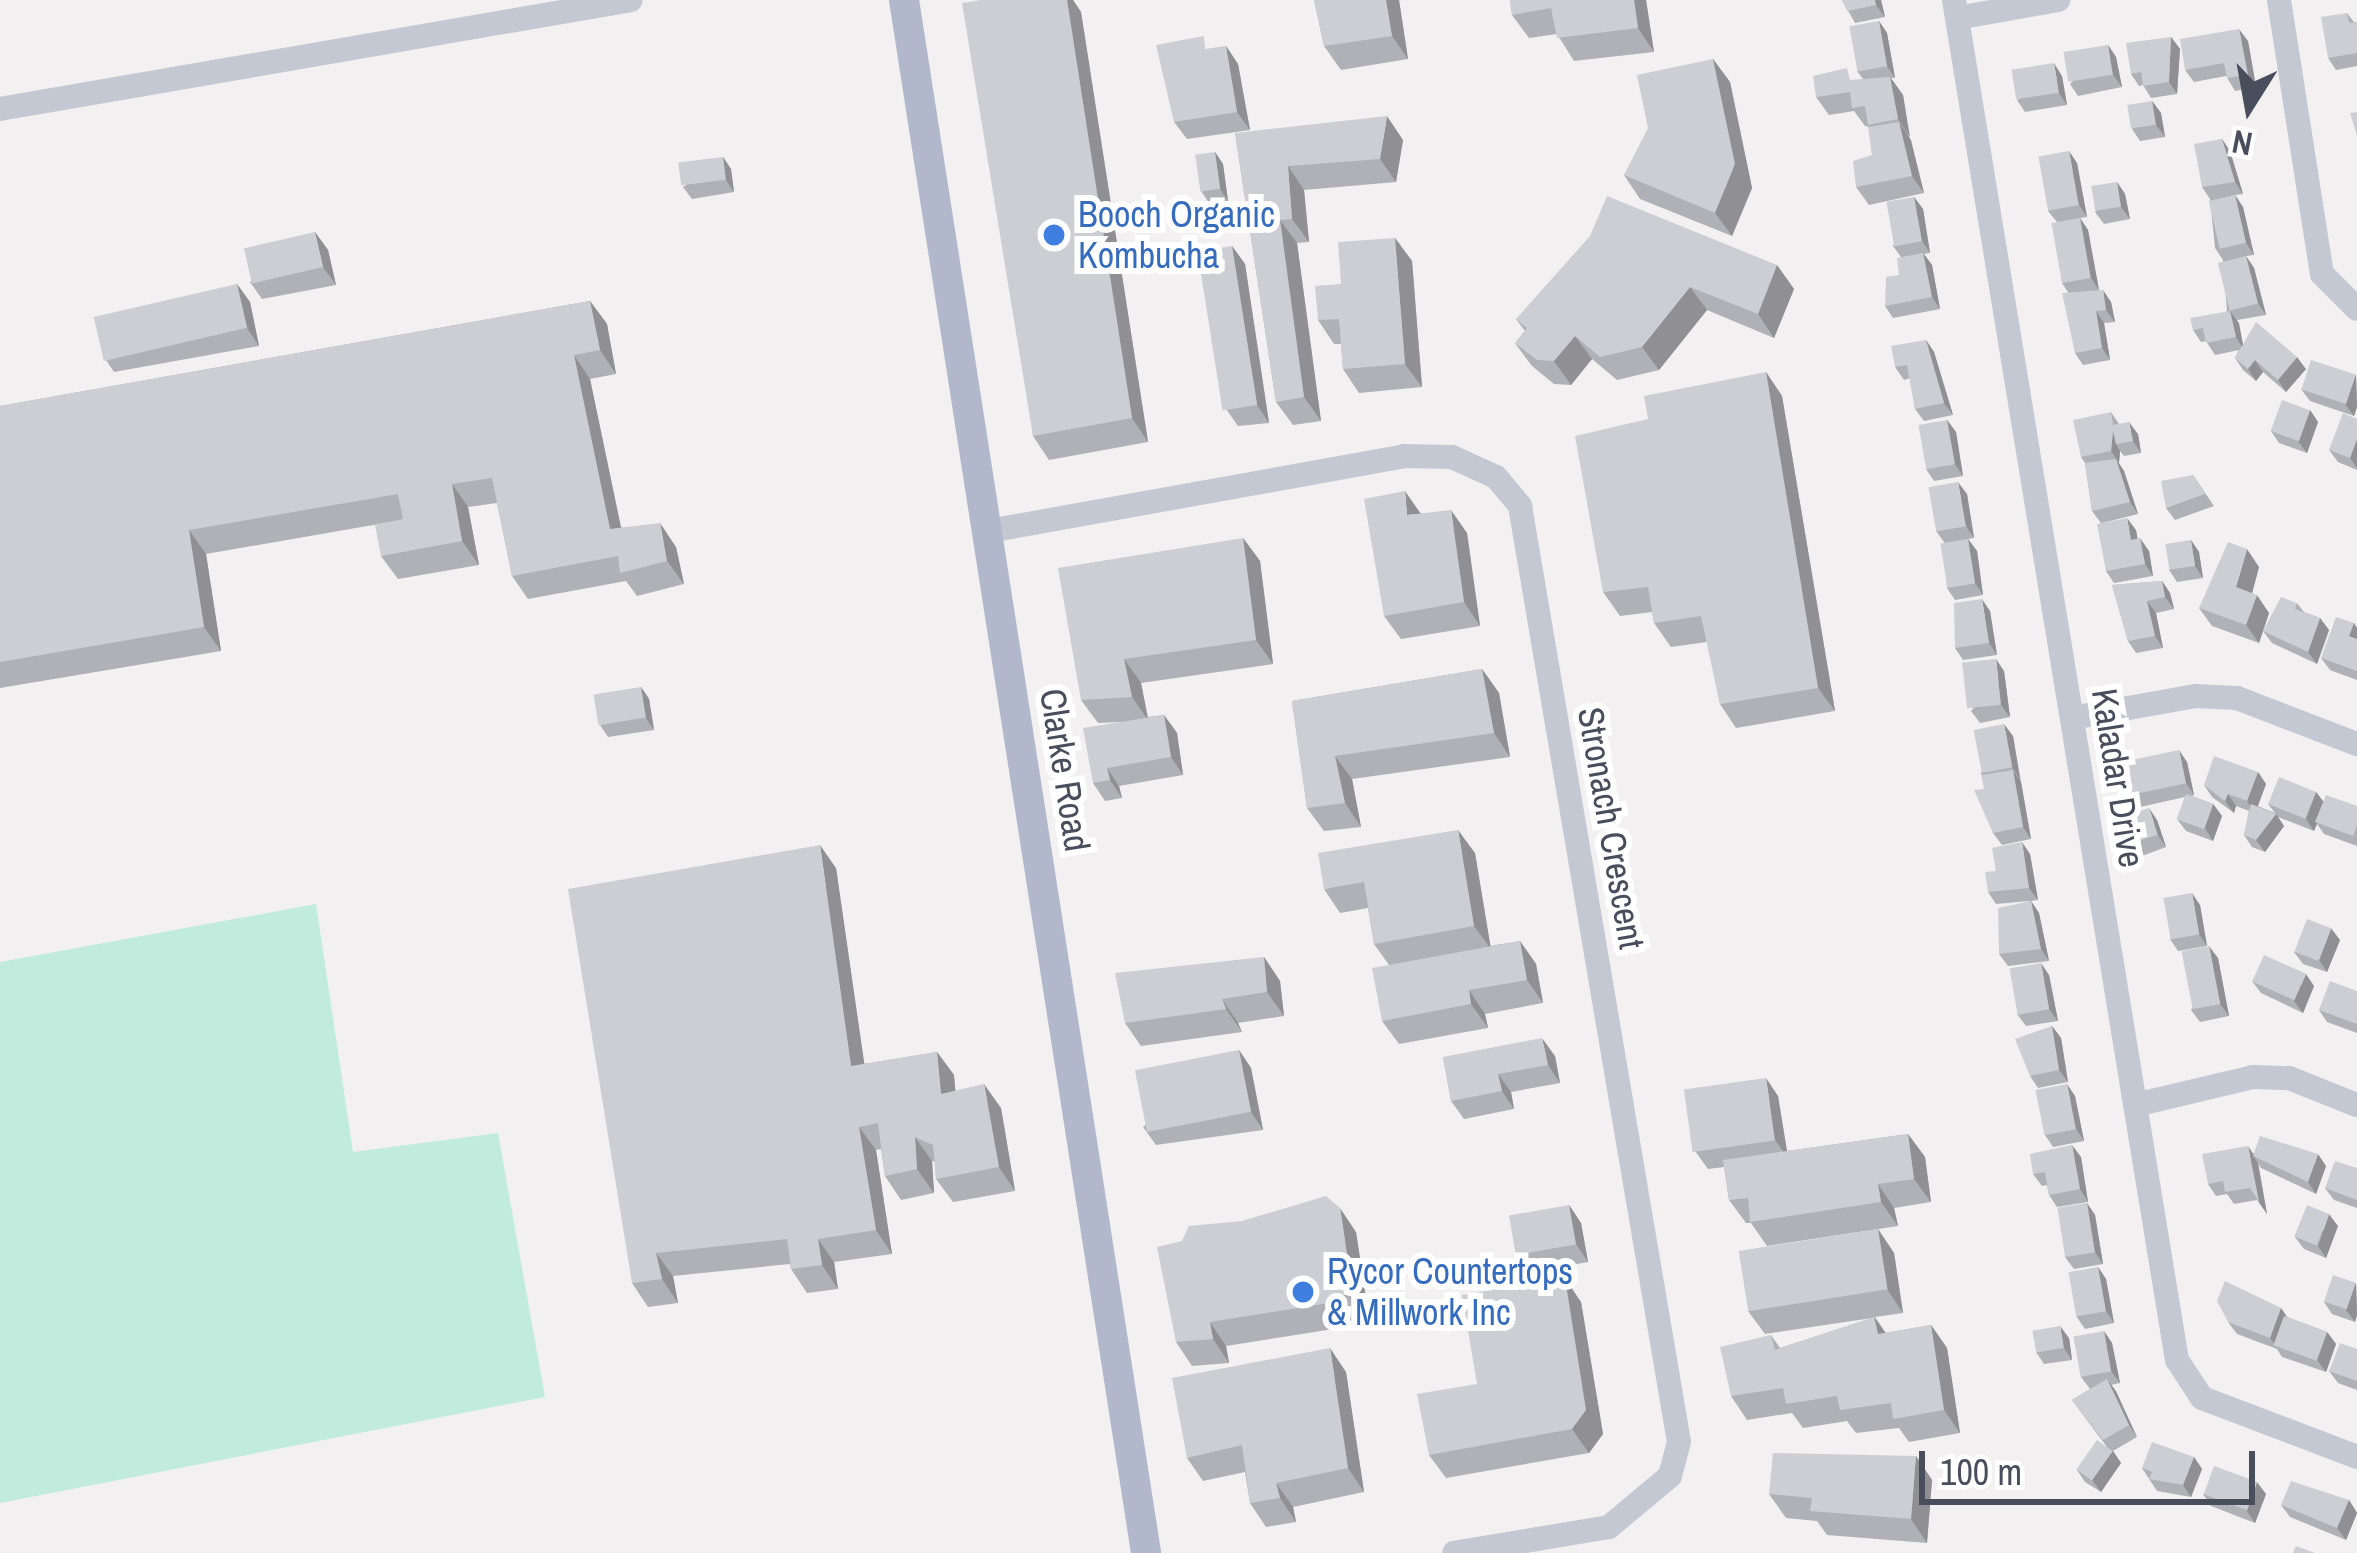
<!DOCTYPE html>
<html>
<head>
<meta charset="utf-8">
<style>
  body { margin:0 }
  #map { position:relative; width:2357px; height:1553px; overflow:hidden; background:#f2f0f0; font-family:"Archivo Narrow",sans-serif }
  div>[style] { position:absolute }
  .green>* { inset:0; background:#c1ecdd }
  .minor>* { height:24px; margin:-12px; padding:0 12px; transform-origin:12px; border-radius:12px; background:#c4c8d3 }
  .major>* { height:30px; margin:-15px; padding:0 15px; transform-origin:15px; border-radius:15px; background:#b1b8cc }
  .wall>* { inset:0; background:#b0b1b6 }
  .shaded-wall>* { inset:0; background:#909094 }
  .building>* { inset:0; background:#cdced4; transform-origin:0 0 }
  .dots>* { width:33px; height:33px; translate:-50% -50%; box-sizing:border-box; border:6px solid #fff; border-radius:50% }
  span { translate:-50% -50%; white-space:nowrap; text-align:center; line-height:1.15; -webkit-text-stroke:12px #fff; paint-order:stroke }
  .shop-label { font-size:36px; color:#366cbe }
  .left { translate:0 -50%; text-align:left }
  .street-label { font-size:36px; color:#494e5c }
  .north { position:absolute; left:2189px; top:48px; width:120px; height:120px; -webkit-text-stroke:9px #fff; paint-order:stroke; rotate:191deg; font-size:33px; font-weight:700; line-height:48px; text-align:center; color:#494e5c }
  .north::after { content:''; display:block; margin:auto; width:42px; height:54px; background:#494e5c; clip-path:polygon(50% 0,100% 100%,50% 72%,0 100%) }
  .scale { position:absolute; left:1919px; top:1451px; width:336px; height:54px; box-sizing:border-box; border:6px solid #494e5c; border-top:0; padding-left:15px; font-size:36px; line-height:42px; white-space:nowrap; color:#494e5c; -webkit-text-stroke:9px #fff; paint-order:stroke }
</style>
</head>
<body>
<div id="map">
  <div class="green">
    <div style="clip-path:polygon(316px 904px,353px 1152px,498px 1133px,545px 1397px,0 1503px,0 962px)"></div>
  </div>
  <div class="minor">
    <div style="left:1954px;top:0;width:1378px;rotate:80.69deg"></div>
    <div style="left:2177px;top:1360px;width:45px;rotate:56.7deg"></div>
    <div style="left:2202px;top:1398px;width:166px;rotate:20.8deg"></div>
    <div style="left:2279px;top:0;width:277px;rotate:81.1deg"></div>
    <div style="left:2322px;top:274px;width:49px;rotate:45deg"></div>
    <div style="left:1957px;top:18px;width:103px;rotate:-10.1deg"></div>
    <div style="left:0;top:109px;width:640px;rotate:-9.8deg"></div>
    <div style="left:989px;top:531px;width:422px;rotate:-10.2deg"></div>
    <div style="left:1404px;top:456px;width:48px;rotate:1.2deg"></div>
    <div style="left:1452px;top:457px;width:48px;rotate:24.4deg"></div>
    <div style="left:1496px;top:477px;width:38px;rotate:50deg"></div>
    <div style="left:1520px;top:506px;width:949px;rotate:80.36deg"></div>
    <div style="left:1679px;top:1442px;width:35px;rotate:105deg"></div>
    <div style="left:1670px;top:1476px;width:80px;rotate:140.1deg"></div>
    <div style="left:1609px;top:1527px;width:157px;rotate:170.5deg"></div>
    <div style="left:2072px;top:718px;width:125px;rotate:-10.1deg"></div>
    <div style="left:2195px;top:696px;width:42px;rotate:2.7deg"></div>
    <div style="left:2237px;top:698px;width:129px;rotate:21deg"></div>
    <div style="left:2135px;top:1105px;width:121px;rotate:-13.3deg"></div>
    <div style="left:2253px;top:1077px;width:36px;rotate:2deg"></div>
    <div style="left:2289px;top:1078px;width:73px;rotate:21.7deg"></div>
  </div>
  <div class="major">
    <div style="left:904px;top:0;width:1572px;rotate:81.14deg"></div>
  </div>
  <div class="wall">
    <div style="clip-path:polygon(981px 0,1073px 0,1081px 12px,1148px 442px,1049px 460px,1033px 436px)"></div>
    <div style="clip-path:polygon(1314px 0,1399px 0,1408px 59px,1341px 70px,1324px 46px)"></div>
    <div style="clip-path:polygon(1510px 0,1646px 0,1654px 52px,1574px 61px,1557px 34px,1529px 38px,1512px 15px)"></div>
    <div style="clip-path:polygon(1842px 0,1881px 0,1885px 17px,1855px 23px)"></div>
    <div style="clip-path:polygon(2347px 13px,2354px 22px,2357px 22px,2357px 66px,2336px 70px,2328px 58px)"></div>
    <div style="clip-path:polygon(1879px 21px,1887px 33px,1895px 78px,1891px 78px,1903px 95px,1909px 137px,1924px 193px,1869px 205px,1856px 187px,1872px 155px,1870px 127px,1865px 126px,1854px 111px,1829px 115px,1816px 97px,1863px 79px,1857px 71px)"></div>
    <div style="clip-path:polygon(2171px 37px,2180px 49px,2177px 94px,2151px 98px,2143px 85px,2139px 86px,2131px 74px)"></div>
    <div style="clip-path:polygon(2248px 41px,2256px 87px,2235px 91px,2226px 76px,2194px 82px,2185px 70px)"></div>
    <div style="clip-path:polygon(2108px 45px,2116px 57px,2122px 87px,2078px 96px,2070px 84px)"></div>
    <div style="clip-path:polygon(1226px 46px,1238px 64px,1250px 130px,1187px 139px,1174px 122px)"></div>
    <div style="clip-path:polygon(1713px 59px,1730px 82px,1752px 188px,1732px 236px,1640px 199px,1624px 175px)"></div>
    <div style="clip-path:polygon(2062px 76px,2067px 105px,2025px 112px,2017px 100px)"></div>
    <div style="clip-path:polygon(2152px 101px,2161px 113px,2165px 137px,2140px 141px,2132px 129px)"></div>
    <div style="clip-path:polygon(1235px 133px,1403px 140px,1396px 182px,1304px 190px,1309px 242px,1297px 243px,1321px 421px,1293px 425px,1276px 402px)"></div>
    <div style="clip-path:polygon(2222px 139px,2230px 151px,2243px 194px,2235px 195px,2243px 207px,2254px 255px,2246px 256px,2254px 268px,2266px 315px,2237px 320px,2243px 344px,2306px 369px,2286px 392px,2263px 372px,2256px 381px,2243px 370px,2235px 358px,2239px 350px,2215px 355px,2206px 341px,2201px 342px,2193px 330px,2227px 311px,2223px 260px,2215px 248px,2210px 199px,2202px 187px)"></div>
    <div style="clip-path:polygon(1215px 152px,1223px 164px,1228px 201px,1209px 203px,1201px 191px)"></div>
    <div style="clip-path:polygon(723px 157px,731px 169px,734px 192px,692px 199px,683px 187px)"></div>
    <div style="clip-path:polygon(2077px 163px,2087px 217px,2080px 218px,2088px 230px,2099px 290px,2111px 302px,2115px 322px,2104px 323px,2110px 360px,2083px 365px,2075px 353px,2068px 292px,2062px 283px,2057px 222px,2048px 211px)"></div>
    <div style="clip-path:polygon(2117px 182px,2125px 194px,2130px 219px,2104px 224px,2095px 212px)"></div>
    <div style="clip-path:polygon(1914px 197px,1923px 209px,1930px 253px,1924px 254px,1932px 265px,1940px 309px,1893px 318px,1885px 306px,1899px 275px,1901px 257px,1893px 246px)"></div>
    <div style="clip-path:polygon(315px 232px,328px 250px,336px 285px,262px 299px,250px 282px)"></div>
    <div style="clip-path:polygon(1395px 238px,1412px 261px,1422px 387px,1359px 393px,1343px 369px,1341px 344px,1334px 344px,1318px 320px,1341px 284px)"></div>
    <div style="clip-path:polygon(1232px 246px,1245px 264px,1269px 423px,1238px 426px,1226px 409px)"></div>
    <div style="clip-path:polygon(1777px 265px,1794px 289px,1774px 338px,1707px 310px,1659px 370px,1617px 380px,1592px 359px,1571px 385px,1554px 384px,1532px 366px,1515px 343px,1525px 331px,1516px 319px)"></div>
    <div style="clip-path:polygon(237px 284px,250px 302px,259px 346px,114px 372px,102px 354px)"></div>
    <div style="clip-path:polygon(590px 301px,607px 324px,616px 374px,590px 379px,621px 527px,676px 547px,684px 584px,637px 596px,626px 581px,528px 599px,512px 576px,497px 503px,468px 507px,479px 565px,398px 579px,381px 556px,396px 521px,206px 554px,221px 651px,0 688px,0 406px)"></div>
    <div style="clip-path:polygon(1926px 340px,1934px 352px,1953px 415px,1924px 421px,1915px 409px,1910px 378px,1904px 380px,1895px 367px)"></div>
    <div style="clip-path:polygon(1766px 372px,1782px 396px,1835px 711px,1736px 728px,1720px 704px,1707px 642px,1671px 647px,1654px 623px,1652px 612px,1620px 616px,1603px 592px,1648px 419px)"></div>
    <div style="clip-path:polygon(2356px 375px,2357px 407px,2354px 416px,2310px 401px,2301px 389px)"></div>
    <div style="clip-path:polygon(2310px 410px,2318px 422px,2307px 453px,2279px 443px,2271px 431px)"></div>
    <div style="clip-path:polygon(2111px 412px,2119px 424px,2138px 434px,2141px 453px,2124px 456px,2120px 451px,2119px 463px,2124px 471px,2138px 514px,2102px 523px,2136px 530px,2137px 539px,2149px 551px,2153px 576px,2114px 583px,2106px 571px,2101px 523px,2092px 511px,2085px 463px,2081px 457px)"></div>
    <div style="clip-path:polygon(2357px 419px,2357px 470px,2338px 462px,2329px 450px)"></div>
    <div style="clip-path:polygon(1947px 420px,1956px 432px,1963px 476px,1934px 481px,1926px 469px)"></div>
    <div style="clip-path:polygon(2193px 475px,2214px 506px,2175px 520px,2166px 508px)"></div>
    <div style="clip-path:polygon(1967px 494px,1974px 538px,1968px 539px,1977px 551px,1983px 595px,1955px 600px,1947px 588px,1944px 542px,1936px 531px)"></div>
    <div style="clip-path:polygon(1420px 513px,1467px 533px,1480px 626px,1401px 639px,1384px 616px)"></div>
    <div style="clip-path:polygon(1243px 538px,1260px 561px,1273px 664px,1141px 683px,1148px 717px,1164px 715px,1177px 733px,1183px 775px,1119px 786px,1122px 798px,1105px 801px,1093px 783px,1120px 722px,1098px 723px,1081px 700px)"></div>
    <div style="clip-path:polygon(2191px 540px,2199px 552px,2203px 578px,2177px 582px,2169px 570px)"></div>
    <div style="clip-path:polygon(2259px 567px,2252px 593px,2269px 613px,2259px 643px,2212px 626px,2199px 608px)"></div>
    <div style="clip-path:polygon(2162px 581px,2170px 593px,2174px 609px,2156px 613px,2163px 648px,2136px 653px,2128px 641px,2112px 585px)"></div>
    <div style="clip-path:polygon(2297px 603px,2304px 612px,2320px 618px,2329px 630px,2317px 664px,2272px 643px,2263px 631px)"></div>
    <div style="clip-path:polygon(1990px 611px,1997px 655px,1963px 660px,1955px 648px)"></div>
    <div style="clip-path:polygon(2354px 623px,2357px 628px,2357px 680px,2330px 670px,2321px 658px)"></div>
    <div style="clip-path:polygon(1482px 669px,1499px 693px,1510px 757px,1352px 779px,1361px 827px,1324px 831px,1307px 808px,1292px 701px)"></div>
    <div style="clip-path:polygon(2004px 671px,2010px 717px,1980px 723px,1971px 711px)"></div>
    <div style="clip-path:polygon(641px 687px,649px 699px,654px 730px,608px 737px,600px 725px)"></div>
    <div style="clip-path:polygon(2013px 736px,2031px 839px,2002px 845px,1993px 833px,1981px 772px)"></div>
    <div style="clip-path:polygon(2187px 762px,2194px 795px,2192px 796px,2213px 804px,2222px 816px,2213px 841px,2186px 831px,2177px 819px,2185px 797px,2131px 809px,2123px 797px)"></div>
    <div style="clip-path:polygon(2258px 772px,2266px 784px,2258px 806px,2275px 813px,2268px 804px,2316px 792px,2323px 801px,2357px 806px,2357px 846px,2324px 834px,2317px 824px,2314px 831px,2278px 817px,2284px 826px,2265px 852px,2252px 847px,2244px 835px,2249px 811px,2236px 806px,2234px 813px,2212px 797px,2204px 785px)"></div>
    <div style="clip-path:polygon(2157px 820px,2166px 847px,2142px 856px,2133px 844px)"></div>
    <div style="clip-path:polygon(1475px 853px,1490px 946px,1520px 941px,1536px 964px,1543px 1003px,1485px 1014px,1488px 1028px,1399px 1044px,1382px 1021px,1389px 965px,1374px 944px,1368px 908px,1340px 913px,1324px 889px)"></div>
    <div style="clip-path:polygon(2030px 854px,2038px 900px,2031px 901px,2039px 913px,2049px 961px,2008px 966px,1999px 954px,2029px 901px,1996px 904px,1988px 892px,1996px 871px)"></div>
    <div style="clip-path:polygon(836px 868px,864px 1064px,937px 1052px,954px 1075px,955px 1091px,1001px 1108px,1015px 1191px,953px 1202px,936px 1179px,935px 1162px,932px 1161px,934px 1193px,901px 1200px,885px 1176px,881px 1149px,876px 1150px,892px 1254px,834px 1262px,838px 1289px,807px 1293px,791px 1269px,790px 1264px,673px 1276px,678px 1303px,648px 1307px,632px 1283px)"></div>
    <div style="clip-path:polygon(2200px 905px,2207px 946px,2178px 951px,2170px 939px)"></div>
    <div style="clip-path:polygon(2340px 940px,2327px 972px,2303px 964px,2294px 952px)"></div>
    <div style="clip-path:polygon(1264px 957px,1280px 981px,1284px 1016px,1238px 1023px,1242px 1032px,1141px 1046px,1125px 1023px)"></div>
    <div style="clip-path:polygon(2218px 958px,2229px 1016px,2200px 1022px,2191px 1010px)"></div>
    <div style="clip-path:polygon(2049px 975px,2058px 1021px,2026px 1026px,2017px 1014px)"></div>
    <div style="clip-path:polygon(2252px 981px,2314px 986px,2303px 1013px,2261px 993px)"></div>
    <div style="clip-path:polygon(2357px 991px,2357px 1033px,2327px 1022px,2319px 1010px)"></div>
    <div style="clip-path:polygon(2052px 1026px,2061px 1038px,2068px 1082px,2038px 1088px,2030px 1076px)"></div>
    <div style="clip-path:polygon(1239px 1050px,1251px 1068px,1263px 1130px,1156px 1145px,1143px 1127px)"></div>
    <div style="clip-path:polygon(1555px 1056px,1560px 1083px,1511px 1092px,1514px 1109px,1464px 1119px,1451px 1101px,1443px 1057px)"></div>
    <div style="clip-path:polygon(1778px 1096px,1787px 1151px,1908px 1134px,1925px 1157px,1931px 1202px,1894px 1208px,1898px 1226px,1767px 1246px,1751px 1223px,1746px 1223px,1729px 1200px,1724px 1167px,1708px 1169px,1695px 1151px)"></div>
    <div style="clip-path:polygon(2075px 1096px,2084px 1141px,2053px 1147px,2045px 1135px)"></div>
    <div style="clip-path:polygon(2253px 1153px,2326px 1166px,2316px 1194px,2261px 1168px,2258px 1163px,2267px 1214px,2257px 1200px,2234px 1204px,2227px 1194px,2216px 1196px,2208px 1184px)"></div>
    <div style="clip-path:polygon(2081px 1157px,2088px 1202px,2057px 1207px,2049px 1195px,2047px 1185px,2042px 1186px,2033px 1174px)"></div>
    <div style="clip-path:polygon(2357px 1168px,2357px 1208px,2334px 1200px,2325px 1188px)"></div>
    <div style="clip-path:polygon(2087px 1203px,2095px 1215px,2103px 1264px,2074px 1269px,2065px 1257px)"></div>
    <div style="clip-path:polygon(1569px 1205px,1581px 1223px,1588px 1262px,1529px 1273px,1516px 1255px)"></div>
    <div style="clip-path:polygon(2338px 1226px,2326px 1258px,2304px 1249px,2295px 1237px)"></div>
    <div style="clip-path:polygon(1878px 1229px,1894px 1253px,1903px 1313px,1875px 1317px,1886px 1333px,1931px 1325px,1947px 1348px,1960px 1433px,1909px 1442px,1899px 1428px,1856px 1433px,1847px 1421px,1803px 1428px,1792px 1413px,1747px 1420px,1731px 1396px,1771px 1335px,1780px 1348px,1872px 1318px,1765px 1334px,1748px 1311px)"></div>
    <div style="clip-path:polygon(1356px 1232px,1368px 1311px,1352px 1326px,1226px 1346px,1229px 1363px,1192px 1366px,1176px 1342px)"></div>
    <div style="clip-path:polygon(2098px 1267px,2106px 1279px,2114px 1323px,2085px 1329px,2076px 1316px)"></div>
    <div style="clip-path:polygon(2356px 1283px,2357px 1315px,2355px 1322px,2332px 1314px,2324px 1302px)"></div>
    <div style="clip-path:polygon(1581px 1302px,1603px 1434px,1589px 1453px,1446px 1478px,1429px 1455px,1477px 1384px)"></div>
    <div style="clip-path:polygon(2281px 1308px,2287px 1317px,2327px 1332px,2336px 1344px,2326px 1372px,2282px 1357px,2277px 1349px,2237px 1334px,2228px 1322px)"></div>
    <div style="clip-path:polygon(2104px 1331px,2112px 1343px,2120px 1383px,2111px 1385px,2137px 1437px,2113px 1451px,2121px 1463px,2101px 1492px,2085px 1482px,2077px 1470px,2107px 1447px,2072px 1400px,2090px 1389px,2081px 1377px)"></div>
    <div style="clip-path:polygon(2069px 1338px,2072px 1360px,2044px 1364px,2036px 1352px)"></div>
    <div style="clip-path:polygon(2357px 1349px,2357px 1390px,2338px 1383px,2329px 1371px)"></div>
    <div style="clip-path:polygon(1346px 1372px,1364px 1492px,1293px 1507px,1296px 1522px,1266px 1527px,1250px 1503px,1245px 1472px,1203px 1481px,1187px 1458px)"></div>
    <div style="clip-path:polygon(1916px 1456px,1932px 1480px,1927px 1543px,1827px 1535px,1817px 1521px,1786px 1518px,1769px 1494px)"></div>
    <div style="clip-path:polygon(2194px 1457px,2202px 1469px,2191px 1497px,2157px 1491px,2142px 1468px)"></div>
    <div style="clip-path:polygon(2203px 1494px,2266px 1494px,2255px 1523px,2211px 1506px)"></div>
    <div style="clip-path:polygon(2349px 1500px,2357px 1513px,2346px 1540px,2290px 1517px,2281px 1505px)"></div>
  </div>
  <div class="shaded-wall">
    <div style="clip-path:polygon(1067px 0,1073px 0,1081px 12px,1148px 442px,1132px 418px)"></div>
    <div style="clip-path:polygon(1386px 0,1399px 0,1408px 59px,1392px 36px)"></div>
    <div style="clip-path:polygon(1634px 0,1646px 0,1654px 52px,1638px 28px)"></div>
    <div style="clip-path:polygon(1875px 0,1881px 0,1885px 17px,1876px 5px)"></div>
    <div style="clip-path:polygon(1879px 21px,1887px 33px,1895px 78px,1887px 66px)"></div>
    <div style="clip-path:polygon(2239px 29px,2248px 41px,2256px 87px,2248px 75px)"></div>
    <div style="clip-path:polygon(2171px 37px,2180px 49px,2177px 94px,2169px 82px)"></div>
    <div style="clip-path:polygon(2108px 45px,2116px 57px,2122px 87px,2113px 75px)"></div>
    <div style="clip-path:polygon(1226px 46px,1238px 64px,1250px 130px,1237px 112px)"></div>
    <div style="clip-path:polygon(1713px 59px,1730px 82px,1752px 188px,1732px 236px,1715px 213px)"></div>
    <div style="clip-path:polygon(2054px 63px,2062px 76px,2067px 105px,2059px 93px)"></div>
    <div style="clip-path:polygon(1890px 77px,1903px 95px,1910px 137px,1898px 119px)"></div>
    <div style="clip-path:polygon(2152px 101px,2161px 113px,2165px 137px,2156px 125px)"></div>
    <div style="clip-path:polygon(1387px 116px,1403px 140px,1396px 182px,1380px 159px)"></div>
    <div style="clip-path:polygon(1899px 122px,1911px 140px,1924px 193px,1912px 176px)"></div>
    <div style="clip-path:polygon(2222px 139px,2230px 151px,2243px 194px,2235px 182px)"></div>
    <div style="clip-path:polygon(2069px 151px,2077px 163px,2087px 217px,2079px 205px)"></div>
    <div style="clip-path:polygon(1215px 152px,1223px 164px,1228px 201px,1220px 189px)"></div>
    <div style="clip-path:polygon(723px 157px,731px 169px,734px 192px,726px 180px)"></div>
    <div style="clip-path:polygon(1288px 166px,1304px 190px,1309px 242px,1292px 219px)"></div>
    <div style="clip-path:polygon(2117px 182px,2125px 194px,2130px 219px,2121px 207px)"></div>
    <div style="clip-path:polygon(2235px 195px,2243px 207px,2254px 255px,2246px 243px)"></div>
    <div style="clip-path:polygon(1914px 197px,1923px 209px,1930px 253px,1922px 241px)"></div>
    <div style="clip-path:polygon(2080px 218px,2088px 230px,2099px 290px,2091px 278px)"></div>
    <div style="clip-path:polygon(1280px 220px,1297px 243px,1321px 421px,1304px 397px)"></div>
    <div style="clip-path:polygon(315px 232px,328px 250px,336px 285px,323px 267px)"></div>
    <div style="clip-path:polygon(1395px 238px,1412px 261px,1422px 387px,1405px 364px)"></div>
    <div style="clip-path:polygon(1232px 246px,1245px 264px,1269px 423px,1257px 405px)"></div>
    <div style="clip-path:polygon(1923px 253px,1932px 265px,1940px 309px,1932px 297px)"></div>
    <div style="clip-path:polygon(2246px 256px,2254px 268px,2266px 315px,2258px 303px)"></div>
    <div style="clip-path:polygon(1777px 265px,1794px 289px,1774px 338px,1758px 314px)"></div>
    <div style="clip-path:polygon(237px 284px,250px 302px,259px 346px,247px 328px)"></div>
    <div style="clip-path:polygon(1690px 287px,1707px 310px,1659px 370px,1642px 347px)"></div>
    <div style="clip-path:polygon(2103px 290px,2111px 302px,2115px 322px,2106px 310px)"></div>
    <div style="clip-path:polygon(590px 301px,607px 324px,616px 374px,600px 350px)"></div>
    <div style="clip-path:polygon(2096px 311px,2104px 323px,2110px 360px,2102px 348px)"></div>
    <div style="clip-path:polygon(2230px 311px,2239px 323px,2244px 350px,2236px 337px)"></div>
    <div style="clip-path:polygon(1575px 336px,1592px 359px,1571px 385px,1554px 361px)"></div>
    <div style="clip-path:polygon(1926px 340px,1934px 352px,1953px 415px,1944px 403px)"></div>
    <div style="clip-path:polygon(574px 355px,590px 379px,626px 552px,610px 529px)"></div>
    <div style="clip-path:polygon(2297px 357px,2306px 369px,2286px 392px,2278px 380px)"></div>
    <div style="clip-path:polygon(2255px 360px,2263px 372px,2256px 381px,2248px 369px)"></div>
    <div style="clip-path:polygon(1766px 372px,1782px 396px,1835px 711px,1818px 688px)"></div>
    <div style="clip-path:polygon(2356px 375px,2357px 407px,2354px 416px,2345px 404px)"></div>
    <div style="clip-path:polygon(2310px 410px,2318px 422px,2307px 453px,2298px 441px)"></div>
    <div style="clip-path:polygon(1947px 420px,1956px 432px,1963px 476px,1955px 464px)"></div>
    <div style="clip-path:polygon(2129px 422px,2138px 434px,2141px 453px,2133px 441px)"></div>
    <div style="clip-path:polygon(2113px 431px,2116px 444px,2120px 451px,2119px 463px,2111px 451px)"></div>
    <div style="clip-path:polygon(2357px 439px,2357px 468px,2350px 458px)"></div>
    <div style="clip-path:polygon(2116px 459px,2124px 471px,2138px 514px,2130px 502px)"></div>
    <div style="clip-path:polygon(1958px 482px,1967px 494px,1974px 538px,1966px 526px)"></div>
    <div style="clip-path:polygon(452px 484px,468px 507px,479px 565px,462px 541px)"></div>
    <div style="clip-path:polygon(1405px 491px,1421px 514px,1407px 515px)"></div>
    <div style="clip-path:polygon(1451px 510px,1467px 533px,1480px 626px,1464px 602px)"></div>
    <div style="clip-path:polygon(2127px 518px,2136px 530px,2140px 552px,2131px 540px)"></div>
    <div style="clip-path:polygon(660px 523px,676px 547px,684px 584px,667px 561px)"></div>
    <div style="clip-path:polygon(189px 530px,206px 554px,221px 651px,204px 627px)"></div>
    <div style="clip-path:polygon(1243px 538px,1260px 561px,1273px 664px,1256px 640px)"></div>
    <div style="clip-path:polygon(2140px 538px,2149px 551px,2153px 576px,2145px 564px)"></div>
    <div style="clip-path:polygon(1968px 539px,1977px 551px,1983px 595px,1975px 583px)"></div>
    <div style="clip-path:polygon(2191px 540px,2199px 552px,2203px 578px,2195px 566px)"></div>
    <div style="clip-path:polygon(2247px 549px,2259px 567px,2249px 605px,2236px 587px)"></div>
    <div style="clip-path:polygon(2162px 581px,2170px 593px,2174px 609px,2165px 597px)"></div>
    <div style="clip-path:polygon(2257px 595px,2269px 613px,2259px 643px,2246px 625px)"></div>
    <div style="clip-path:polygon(1982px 599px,1990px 611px,1997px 655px,1989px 643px)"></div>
    <div style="clip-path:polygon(2147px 601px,2156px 613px,2163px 648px,2155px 636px)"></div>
    <div style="clip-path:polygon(2320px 618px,2329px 630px,2317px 664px,2308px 652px)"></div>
    <div style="clip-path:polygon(2354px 623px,2357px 628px,2357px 647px,2349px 636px)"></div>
    <div style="clip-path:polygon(1124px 659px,1141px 683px,1148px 720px,1132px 697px)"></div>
    <div style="clip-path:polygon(1996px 659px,2004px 671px,2010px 717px,2001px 705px)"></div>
    <div style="clip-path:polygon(1482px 669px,1499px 693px,1510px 757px,1494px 733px)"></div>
    <div style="clip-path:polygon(641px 687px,649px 699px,654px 730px,646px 718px)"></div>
    <div style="clip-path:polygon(1164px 715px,1177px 733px,1183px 775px,1171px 757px)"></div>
    <div style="clip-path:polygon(2004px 724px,2013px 736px,2020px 779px,2012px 767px)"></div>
    <div style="clip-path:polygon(2179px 750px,2187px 762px,2194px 795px,2186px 783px)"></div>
    <div style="clip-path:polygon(1335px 756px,1352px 779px,1361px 827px,1345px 803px)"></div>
    <div style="clip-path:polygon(1107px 768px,1119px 786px,1122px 798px,1110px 780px)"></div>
    <div style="clip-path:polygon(2013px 770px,2021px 782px,2031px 839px,2023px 827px)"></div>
    <div style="clip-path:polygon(2258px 772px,2266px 784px,2255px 813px,2247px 801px)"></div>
    <div style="clip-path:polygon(2316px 792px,2325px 804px,2314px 831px,2306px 819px)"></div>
    <div style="clip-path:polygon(2228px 794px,2236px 806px,2234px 813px,2225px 801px)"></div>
    <div style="clip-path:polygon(2213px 804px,2222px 816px,2213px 841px,2205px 828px)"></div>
    <div style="clip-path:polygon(2149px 808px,2157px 820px,2166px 847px,2158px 835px)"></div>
    <div style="clip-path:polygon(2276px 814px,2284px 826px,2265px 852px,2256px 840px)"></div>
    <div style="clip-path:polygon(1458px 830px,1475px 853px,1491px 949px,1474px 926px)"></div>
    <div style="clip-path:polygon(2022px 842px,2030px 854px,2038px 900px,2029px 888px)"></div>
    <div style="clip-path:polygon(820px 845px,836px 868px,868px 1089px,851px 1066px)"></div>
    <div style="clip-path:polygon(2192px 893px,2200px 905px,2207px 946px,2199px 934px)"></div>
    <div style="clip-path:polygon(2031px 901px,2039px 913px,2049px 961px,2041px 949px)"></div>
    <div style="clip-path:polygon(2331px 928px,2340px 940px,2327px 972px,2319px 960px)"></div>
    <div style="clip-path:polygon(1520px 941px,1536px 964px,1543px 1003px,1527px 980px)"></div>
    <div style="clip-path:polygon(2209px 946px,2218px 958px,2229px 1016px,2220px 1004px)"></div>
    <div style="clip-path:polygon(1264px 957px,1280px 981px,1284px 1016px,1267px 992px)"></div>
    <div style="clip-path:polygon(2041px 963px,2049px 975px,2058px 1021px,2049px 1009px)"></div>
    <div style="clip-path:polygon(2306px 974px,2314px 986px,2303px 1013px,2294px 1001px)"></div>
    <div style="clip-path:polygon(1469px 990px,1485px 1014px,1488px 1028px,1471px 1004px)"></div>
    <div style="clip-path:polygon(1222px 999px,1238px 1023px,1242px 1032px,1226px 1009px)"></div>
    <div style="clip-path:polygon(2052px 1026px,2061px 1038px,2068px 1082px,2059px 1070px)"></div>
    <div style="clip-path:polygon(1542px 1038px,1555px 1056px,1560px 1083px,1548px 1065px)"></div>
    <div style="clip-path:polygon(1239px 1050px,1251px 1068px,1263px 1130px,1251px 1112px)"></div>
    <div style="clip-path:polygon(937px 1052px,954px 1075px,958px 1118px,941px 1094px)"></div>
    <div style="clip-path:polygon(1498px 1074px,1511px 1092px,1514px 1109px,1502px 1091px)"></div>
    <div style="clip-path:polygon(1766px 1078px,1778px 1096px,1788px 1158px,1775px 1140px)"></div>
    <div style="clip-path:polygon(984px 1084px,1001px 1108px,1015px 1191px,999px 1167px)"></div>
    <div style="clip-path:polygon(2067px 1084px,2075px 1096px,2084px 1141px,2076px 1129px)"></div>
    <div style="clip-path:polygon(859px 1127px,876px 1150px,892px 1254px,876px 1230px)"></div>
    <div style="clip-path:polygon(1908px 1134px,1925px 1157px,1931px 1202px,1914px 1179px)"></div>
    <div style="clip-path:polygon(915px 1137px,932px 1161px,934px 1193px,917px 1169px)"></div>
    <div style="clip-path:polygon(2072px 1145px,2081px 1157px,2088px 1202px,2080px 1189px)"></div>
    <div style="clip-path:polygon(2248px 1146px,2256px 1158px,2253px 1156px,2258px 1163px,2267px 1214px,2259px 1202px)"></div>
    <div style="clip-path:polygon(2318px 1154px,2326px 1166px,2316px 1194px,2308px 1182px)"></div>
    <div style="clip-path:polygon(1878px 1184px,1894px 1208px,1898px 1226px,1881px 1202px)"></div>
    <div style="clip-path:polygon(2087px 1203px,2095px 1215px,2103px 1264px,2095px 1252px)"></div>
    <div style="clip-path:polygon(1569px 1205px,1581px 1223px,1588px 1262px,1576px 1244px)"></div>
    <div style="clip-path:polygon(1340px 1208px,1356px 1232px,1368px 1311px,1352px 1287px)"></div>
    <div style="clip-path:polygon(2329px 1214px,2338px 1226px,2326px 1258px,2318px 1246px)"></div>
    <div style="clip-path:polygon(1878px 1229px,1894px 1253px,1903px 1313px,1887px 1289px)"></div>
    <div style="clip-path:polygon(818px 1239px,834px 1262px,838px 1289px,822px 1265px)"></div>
    <div style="clip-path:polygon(656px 1253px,673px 1276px,678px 1303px,662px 1279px)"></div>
    <div style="clip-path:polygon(2098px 1267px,2106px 1279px,2114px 1323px,2106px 1311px)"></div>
    <div style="clip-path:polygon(1565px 1278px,1581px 1302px,1603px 1434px,1589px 1453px,1572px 1429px)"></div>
    <div style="clip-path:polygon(2356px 1283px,2357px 1315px,2355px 1322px,2346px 1310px)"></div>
    <div style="clip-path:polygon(2281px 1308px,2289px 1320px,2275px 1345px,2270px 1338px)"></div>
    <div style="clip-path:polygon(1874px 1317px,1891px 1341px,1878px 1334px)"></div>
    <div style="clip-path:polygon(1210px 1322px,1226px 1346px,1229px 1363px,1213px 1339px)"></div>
    <div style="clip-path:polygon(1931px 1325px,1947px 1348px,1960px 1433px,1944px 1410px)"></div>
    <div style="clip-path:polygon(2060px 1326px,2069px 1338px,2072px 1360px,2064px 1348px)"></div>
    <div style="clip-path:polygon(2104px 1331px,2112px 1343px,2120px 1383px,2111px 1371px)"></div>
    <div style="clip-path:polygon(2327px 1332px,2336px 1344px,2326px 1372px,2317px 1360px)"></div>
    <div style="clip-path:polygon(1330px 1348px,1346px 1372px,1364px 1492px,1348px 1468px)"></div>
    <div style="clip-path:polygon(2107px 1379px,2116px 1391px,2137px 1437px,2129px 1425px)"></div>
    <div style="clip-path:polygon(2113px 1451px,2121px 1463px,2101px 1492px,2092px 1480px)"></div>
    <div style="clip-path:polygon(1916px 1456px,1932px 1480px,1927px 1543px,1911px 1519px)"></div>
    <div style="clip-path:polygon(2194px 1457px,2202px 1469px,2191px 1497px,2183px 1485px)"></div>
    <div style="clip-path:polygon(2257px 1482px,2266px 1494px,2255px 1523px,2247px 1511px)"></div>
    <div style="clip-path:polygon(1276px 1483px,1293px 1507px,1296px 1522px,1280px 1498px)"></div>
    <div style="clip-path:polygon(2349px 1500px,2357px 1513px,2346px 1540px,2337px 1528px)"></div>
  </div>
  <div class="building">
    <div style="clip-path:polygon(981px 0,1067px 0,1132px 418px,1033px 436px,962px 3px)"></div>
    <div style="clip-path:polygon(1314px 0,1386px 0,1392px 36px,1324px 46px)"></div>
    <div style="clip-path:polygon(1510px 0,1634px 0,1638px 28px,1557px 38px,1551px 8px,1512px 15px)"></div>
    <div style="clip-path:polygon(1842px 0,1875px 0,1876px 5px,1847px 11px)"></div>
    <div style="clip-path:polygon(2347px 13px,2349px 23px,2357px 22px,2357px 53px,2328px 58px,2321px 17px)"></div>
    <div style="left:1879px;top:21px;width:46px;height:30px;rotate:80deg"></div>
    <div style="clip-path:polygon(2239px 29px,2248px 75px,2227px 78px,2224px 63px,2185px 70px,2180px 39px)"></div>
    <div style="clip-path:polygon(1204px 36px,1205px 49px,1226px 46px,1237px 112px,1174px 122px,1156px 45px)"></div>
    <div style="clip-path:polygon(2171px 37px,2169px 82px,2143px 86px,2141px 72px,2131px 74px,2126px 43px)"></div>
    <div style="left:2108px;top:45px;width:30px;height:45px;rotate:81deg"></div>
    <div style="clip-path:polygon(1713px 59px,1735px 164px,1715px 213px,1624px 175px,1648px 128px,1637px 75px)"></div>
    <div style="left:2054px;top:63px;width:30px;height:43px;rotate:81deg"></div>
    <div style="clip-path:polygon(1847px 68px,1850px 80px,1890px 77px,1898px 119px,1868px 125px,1865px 106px,1852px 108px,1850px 92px,1816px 97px,1813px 76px)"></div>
    <div style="left:2152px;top:101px;width:24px;height:25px;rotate:81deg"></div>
    <div style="clip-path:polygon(2357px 112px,2357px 136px,2350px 113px)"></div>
    <div style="clip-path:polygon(1387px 116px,1380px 159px,1288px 166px,1292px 219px,1280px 220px,1304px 397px,1276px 402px,1235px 133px)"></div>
    <div style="clip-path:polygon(1899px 122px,1912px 176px,1856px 187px,1853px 161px,1872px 155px,1868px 127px)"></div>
    <div style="clip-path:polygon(2222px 139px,2235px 182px,2202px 187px,2194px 144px)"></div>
    <div style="left:2069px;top:151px;width:55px;height:31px;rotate:80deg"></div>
    <div style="left:1215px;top:152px;width:37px;height:20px;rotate:82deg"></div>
    <div style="left:723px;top:157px;width:23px;height:45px;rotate:83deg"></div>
    <div style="left:2117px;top:182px;width:25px;height:26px;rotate:81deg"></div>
    <div style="left:2235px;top:195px;width:49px;height:27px;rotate:77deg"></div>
    <div style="clip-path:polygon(1607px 196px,1777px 265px,1758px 314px,1690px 287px,1642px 347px,1600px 357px,1575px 336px,1554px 361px,1537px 360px,1515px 343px,1527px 328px,1516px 319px,1590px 236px)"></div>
    <div style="left:1914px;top:197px;width:45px;height:28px;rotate:80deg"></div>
    <div style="left:2080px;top:218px;width:61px;height:29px;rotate:80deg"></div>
    <div style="left:315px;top:232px;width:36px;height:73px;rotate:77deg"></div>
    <div style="clip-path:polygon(1395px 238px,1405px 364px,1343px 369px,1339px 319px,1318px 320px,1315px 286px,1341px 284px,1338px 242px)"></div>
    <div style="left:1232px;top:246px;width:161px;height:35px;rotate:81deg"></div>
    <div style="clip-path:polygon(1923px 253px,1932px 297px,1885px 306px,1886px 277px,1899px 275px,1897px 258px)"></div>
    <div style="left:2246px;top:256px;width:49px;height:29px;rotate:76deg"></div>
    <div style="left:237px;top:284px;width:45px;height:147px;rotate:77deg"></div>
    <div style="clip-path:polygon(2103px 290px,2106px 310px,2096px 311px,2102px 348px,2075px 353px,2062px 293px)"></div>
    <div style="clip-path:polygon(590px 301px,600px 350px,574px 355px,610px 529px,660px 523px,667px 561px,620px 573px,618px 556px,512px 576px,492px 478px,452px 484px,462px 541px,381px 556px,375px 525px,403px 519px,398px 494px,189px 530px,204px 627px,0 662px,0 406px)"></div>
    <div style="clip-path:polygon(2230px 311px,2236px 337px,2206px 343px,2203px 328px,2193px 330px,2190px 318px)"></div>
    <div style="clip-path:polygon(2256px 322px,2297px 357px,2278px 380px,2255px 360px,2248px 369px,2235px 358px)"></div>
    <div style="clip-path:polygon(1926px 340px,1944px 403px,1915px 409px,1907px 365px,1895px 367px,1891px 346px)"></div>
    <div style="left:2311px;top:360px;width:47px;height:31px;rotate:18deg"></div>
    <div style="clip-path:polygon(1766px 372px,1818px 688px,1720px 704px,1701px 616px,1654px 623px,1648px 587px,1603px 592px,1575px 436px,1648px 419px,1644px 396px)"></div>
    <div style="left:2282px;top:400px;width:30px;height:33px;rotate:20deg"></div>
    <div style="clip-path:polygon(2111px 412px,2113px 425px,2129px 422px,2133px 441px,2116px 444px,2113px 431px,2111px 451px,2081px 457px,2073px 420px)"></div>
    <div style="clip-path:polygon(2343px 413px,2357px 419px,2357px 439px,2350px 458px,2329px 450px)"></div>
    <div style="left:1947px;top:420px;width:45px;height:29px;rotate:80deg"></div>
    <div style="clip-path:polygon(2116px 459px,2130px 502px,2092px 511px,2085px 463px)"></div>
    <div style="clip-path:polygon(2193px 475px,2205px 494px,2166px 508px,2161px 481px)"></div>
    <div style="left:1958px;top:482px;width:45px;height:30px;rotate:80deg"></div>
    <div style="clip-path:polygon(1405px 491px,1407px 515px,1451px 510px,1464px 602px,1384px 616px,1364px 499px)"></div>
    <div style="clip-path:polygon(2127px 518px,2131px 540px,2140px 538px,2145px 564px,2106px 571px,2097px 524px)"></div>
    <div style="clip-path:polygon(1243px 538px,1256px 640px,1124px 659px,1132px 697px,1081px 700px,1058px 568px)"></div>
    <div style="left:1968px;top:539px;width:45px;height:28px;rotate:81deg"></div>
    <div style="left:2191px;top:540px;width:26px;height:26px;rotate:81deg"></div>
    <div style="clip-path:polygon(2228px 542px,2247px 549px,2236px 587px,2257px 595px,2246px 625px,2199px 608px)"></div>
    <div style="clip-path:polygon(2162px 581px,2165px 597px,2147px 601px,2155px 636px,2128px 641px,2112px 585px)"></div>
    <div style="clip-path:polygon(2281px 597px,2297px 603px,2295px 609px,2320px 618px,2308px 652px,2263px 631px)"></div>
    <div style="clip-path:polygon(1982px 599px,1989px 643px,1955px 648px,1954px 603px)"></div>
    <div style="clip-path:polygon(2336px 617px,2354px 623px,2349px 636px,2357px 639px,2357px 671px,2321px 658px)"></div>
    <div style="left:1996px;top:659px;width:46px;height:34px;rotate:84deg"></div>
    <div style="clip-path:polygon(1482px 669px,1494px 733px,1335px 756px,1345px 803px,1307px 808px,1292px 701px)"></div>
    <div style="left:641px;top:687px;width:31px;height:48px;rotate:81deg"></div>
    <div style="clip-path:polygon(1164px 715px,1171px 757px,1107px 768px,1110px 780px,1093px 783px,1083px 728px)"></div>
    <div style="left:2004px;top:724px;width:44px;height:31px;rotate:79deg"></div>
    <div style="left:2179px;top:750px;width:34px;height:64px;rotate:78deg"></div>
    <div style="clip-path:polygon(2214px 756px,2258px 772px,2247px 801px,2228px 794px,2225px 801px,2204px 785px)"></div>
    <div style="clip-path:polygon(2013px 770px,2023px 827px,1993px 833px,1974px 790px,1984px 789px,1982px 775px)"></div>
    <div style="left:2279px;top:777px;width:40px;height:29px;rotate:22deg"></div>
    <div style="left:2186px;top:794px;width:29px;height:27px;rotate:20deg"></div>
    <div style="clip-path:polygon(2326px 795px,2357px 806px,2357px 825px,2353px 836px,2315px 822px)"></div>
    <div style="clip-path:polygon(2251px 804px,2276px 814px,2256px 840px,2244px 835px)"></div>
    <div style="left:2149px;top:808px;width:28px;height:27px;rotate:72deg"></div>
    <div style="clip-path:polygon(1458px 830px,1474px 926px,1374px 944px,1364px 882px,1324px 889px,1318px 853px)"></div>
    <div style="clip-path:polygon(2022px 842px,2029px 888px,1988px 892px,1985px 872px,1996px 871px,1992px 848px)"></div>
    <div style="clip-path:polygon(820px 845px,851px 1066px,937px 1052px,941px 1094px,984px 1084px,999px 1167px,936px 1179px,933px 1145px,915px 1137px,917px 1169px,885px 1176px,878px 1123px,859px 1127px,876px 1230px,818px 1239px,822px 1265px,791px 1269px,787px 1239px,656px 1253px,662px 1279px,632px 1283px,568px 889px)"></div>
    <div style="left:2192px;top:893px;width:42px;height:29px;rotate:80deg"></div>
    <div style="clip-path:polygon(2031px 901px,2041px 949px,1999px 954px,1998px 908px)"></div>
    <div style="left:2307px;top:919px;width:26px;height:35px;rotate:21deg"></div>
    <div style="clip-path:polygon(1520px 941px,1527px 980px,1469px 990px,1471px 1004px,1382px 1021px,1372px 968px)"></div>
    <div style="left:2209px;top:946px;width:59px;height:28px;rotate:79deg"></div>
    <div style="left:2264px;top:955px;width:46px;height:29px;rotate:24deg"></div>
    <div style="clip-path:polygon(1264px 957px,1267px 992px,1222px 999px,1226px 1009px,1125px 1023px,1115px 973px)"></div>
    <div style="left:2041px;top:963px;width:47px;height:32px;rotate:80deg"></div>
    <div style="clip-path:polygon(2330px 981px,2357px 991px,2357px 1024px,2319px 1010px)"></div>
    <div style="clip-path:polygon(2052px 1026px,2059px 1070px,2030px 1076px,2015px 1039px)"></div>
    <div style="clip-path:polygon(1542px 1038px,1548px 1065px,1498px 1074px,1502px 1091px,1451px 1101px,1443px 1057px)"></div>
    <div style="left:1239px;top:1050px;width:63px;height:106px;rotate:79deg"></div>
    <div style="left:1766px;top:1078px;width:63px;height:83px;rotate:82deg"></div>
    <div style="left:2067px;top:1084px;width:46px;height:32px;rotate:79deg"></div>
    <div style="clip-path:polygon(1908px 1134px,1914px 1179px,1878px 1184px,1881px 1202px,1750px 1222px,1748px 1198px,1729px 1200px,1723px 1160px)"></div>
    <div style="clip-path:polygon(2260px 1136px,2318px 1154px,2308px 1182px,2253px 1156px)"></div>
    <div style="clip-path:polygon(2072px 1145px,2080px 1189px,2049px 1195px,2045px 1172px,2033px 1174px,2030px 1154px)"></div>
    <div style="clip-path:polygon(2248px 1146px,2259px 1202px,2250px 1188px,2225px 1192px,2223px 1181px,2208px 1184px,2202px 1154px)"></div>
    <div style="clip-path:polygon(2335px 1161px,2357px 1168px,2357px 1200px,2325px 1188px)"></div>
    <div style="clip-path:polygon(1326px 1196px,1340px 1208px,1352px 1287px,1335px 1302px,1210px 1322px,1213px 1339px,1176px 1342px,1157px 1247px,1182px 1241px,1189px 1226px,1242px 1221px)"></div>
    <div style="left:2087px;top:1203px;width:50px;height:30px;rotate:81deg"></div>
    <div style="left:1569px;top:1205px;width:40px;height:61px;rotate:80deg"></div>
    <div style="left:2307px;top:1205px;width:24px;height:34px;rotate:22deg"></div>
    <div style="left:1878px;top:1229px;width:61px;height:141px;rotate:81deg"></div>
    <div style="left:2098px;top:1267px;width:45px;height:30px;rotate:80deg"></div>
    <div style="left:2333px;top:1275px;width:24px;height:28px;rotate:19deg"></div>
    <div style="clip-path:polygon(1565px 1278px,1586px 1410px,1572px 1429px,1429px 1455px,1417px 1394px,1477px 1384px,1462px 1295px)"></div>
    <div style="clip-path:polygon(2225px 1281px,2281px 1308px,2270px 1338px,2228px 1322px,2217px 1301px)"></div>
    <div style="left:2284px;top:1316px;width:46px;height:31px;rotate:20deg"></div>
    <div style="clip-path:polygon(1874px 1317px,1878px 1334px,1931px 1325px,1944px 1410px,1893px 1419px,1891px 1403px,1840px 1410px,1837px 1396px,1786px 1404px,1783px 1388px,1731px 1396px,1720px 1347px,1771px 1335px,1775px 1350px)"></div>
    <div style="left:2060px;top:1326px;width:22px;height:28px;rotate:80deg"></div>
    <div style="left:2104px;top:1331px;width:41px;height:31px;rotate:80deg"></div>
    <div style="clip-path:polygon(2340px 1343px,2357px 1349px,2357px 1381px,2329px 1371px)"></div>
    <div style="clip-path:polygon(1330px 1348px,1348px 1468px,1276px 1483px,1280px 1498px,1250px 1503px,1242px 1445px,1187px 1458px,1172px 1378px)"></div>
    <div style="clip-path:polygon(2107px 1379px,2129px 1425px,2103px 1440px,2072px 1400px)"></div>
    <div style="left:2097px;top:1440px;width:19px;height:36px;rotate:35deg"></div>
    <div style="clip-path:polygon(2152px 1442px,2194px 1457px,2183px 1485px,2149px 1479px,2152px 1472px,2142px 1468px)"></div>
    <div style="clip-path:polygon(1773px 1453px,1916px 1456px,1911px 1519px,1810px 1511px,1812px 1498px,1769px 1494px)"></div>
    <div style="left:2214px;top:1466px;width:46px;height:30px;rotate:20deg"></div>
    <div style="clip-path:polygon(2291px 1481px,2349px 1500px,2337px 1528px,2281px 1505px)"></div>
    <div style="clip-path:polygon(2296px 1546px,2315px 1553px,2293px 1553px)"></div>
  </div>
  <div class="dots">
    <div style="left:1054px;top:235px;background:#3f7fe0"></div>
    <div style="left:1303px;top:1292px;background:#3f7fe0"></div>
  </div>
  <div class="shop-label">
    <span class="left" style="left:1078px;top:235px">Booch Organic<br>Kombucha</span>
    <span class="left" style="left:1327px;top:1292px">Rycor Countertops<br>&amp; Millwork Inc</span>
  </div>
  <div class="street-label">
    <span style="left:1065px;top:770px;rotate:81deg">Clarke Road</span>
    <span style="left:2118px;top:778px;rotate:81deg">Kaladar Drive</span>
    <span style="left:1611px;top:828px;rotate:80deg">Stronach Crescent</span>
  </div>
  <div class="north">N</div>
  <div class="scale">100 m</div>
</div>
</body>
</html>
